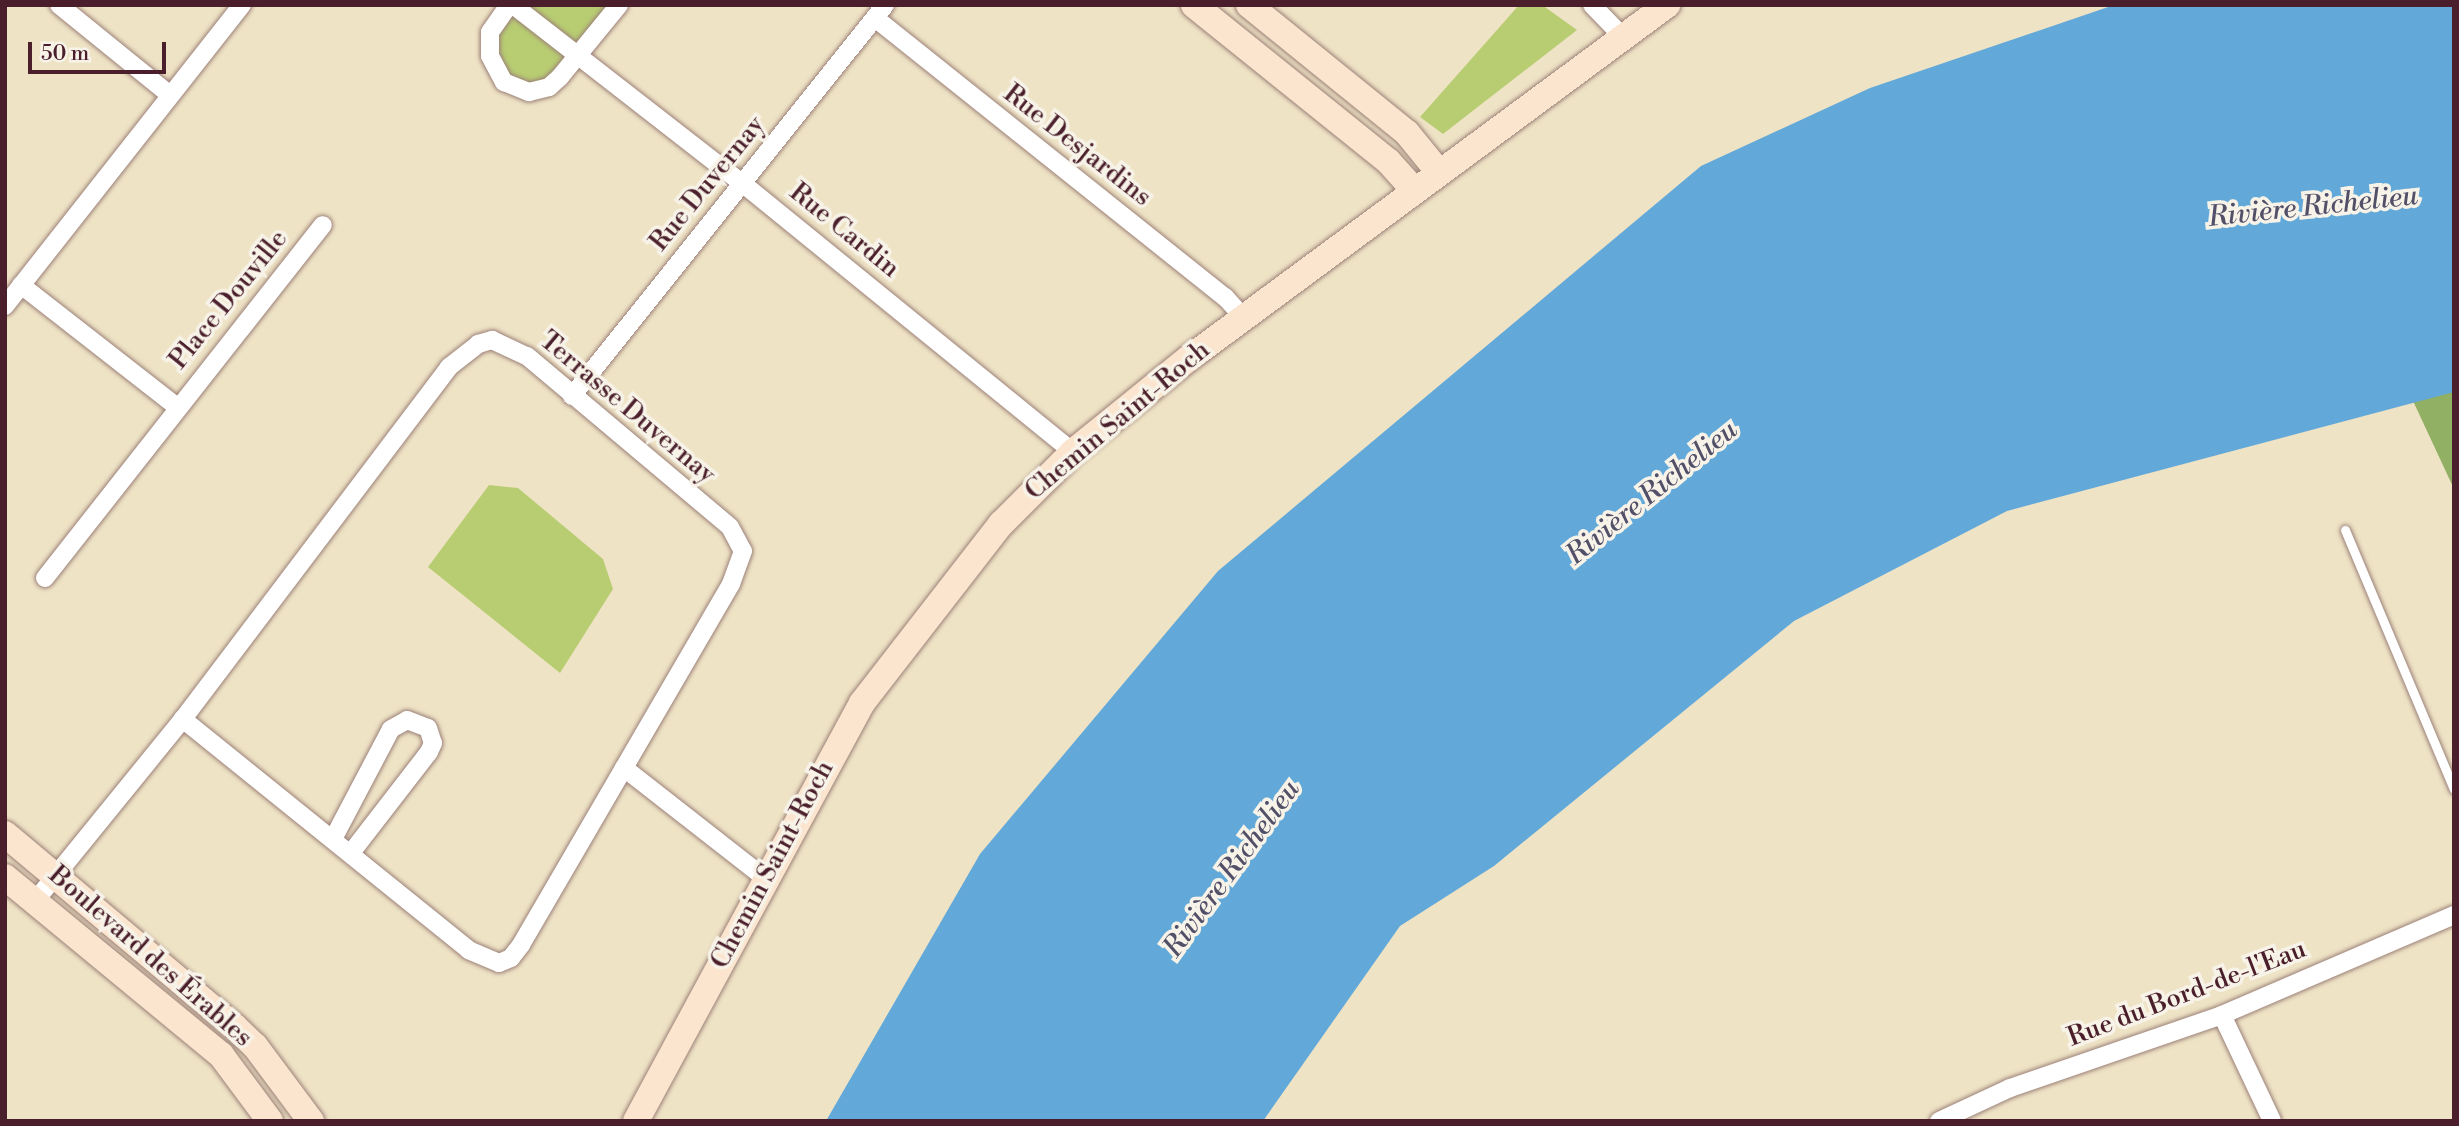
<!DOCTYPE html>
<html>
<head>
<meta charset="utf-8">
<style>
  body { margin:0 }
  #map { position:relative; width:2459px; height:1126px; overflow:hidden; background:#efe3c6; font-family:"Libre Bodoni",serif }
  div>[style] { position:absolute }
  .green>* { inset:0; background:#b8cd72 }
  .forest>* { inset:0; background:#92b064 }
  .water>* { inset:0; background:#62a9d9 }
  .roads { filter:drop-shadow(0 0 2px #9c8178) drop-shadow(0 0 2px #9c8178) }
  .lane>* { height:9px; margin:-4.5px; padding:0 4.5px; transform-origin:4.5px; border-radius:4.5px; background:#fff }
  .street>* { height:18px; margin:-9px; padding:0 9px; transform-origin:9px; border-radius:9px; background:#fff }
  .secondary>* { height:26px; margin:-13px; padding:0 13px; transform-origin:13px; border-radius:13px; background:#fce5cf }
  span { translate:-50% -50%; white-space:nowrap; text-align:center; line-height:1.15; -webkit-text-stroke:7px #f7f3e8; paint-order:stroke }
  .street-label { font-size:26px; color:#4a1f2b }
  .water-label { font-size:28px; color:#524f68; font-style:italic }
  .frame { position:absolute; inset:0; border:7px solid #4a1f2b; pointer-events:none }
  .scale { position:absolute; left:28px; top:42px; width:138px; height:32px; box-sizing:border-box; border:4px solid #4a1f2b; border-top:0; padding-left:9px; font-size:21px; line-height:24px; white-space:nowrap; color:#4a1f2b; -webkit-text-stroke:5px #f7f3e8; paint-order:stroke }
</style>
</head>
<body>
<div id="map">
  <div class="green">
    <div style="clip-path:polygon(510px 5px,622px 5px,548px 92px,495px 73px,494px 30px)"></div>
    <div style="clip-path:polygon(1519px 5px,1542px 5px,1577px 30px,1443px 134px,1420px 117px)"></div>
    <div style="clip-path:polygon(489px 485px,518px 488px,603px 559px,613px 589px,560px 673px,428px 567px)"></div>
  </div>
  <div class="forest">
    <div style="clip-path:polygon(2454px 375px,2454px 489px,2407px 388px)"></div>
  </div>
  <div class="water">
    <div style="clip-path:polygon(2114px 5px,2454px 5px,2454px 392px,2007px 511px,1794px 621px,1494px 866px,1400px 926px,1263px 1121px,826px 1121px,980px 854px,1218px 571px,1701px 166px,1870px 88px)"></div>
  </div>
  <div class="roads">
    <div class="lane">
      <div style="left:2345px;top:530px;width:281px;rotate:67.2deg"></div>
    </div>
    <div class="street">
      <div style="left:59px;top:5px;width:143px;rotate:39deg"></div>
      <div style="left:509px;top:5px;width:33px;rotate:125deg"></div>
      <div style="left:490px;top:32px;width:24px;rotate:90deg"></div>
      <div style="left:490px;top:56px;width:30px;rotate:62deg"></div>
      <div style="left:504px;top:82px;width:27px;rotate:22deg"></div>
      <div style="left:529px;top:92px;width:21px;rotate:-14deg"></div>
      <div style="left:549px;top:87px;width:15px;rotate:-42deg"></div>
      <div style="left:560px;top:77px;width:93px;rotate:-50.7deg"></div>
      <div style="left:513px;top:5px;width:290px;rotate:37.9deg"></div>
      <div style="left:742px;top:183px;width:427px;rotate:39.1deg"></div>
      <div style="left:1592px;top:5px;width:43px;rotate:45.9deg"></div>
      <div style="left:875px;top:18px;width:448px;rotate:38.6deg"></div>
      <div style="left:1225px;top:297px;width:27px;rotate:48deg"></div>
      <div style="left:21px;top:285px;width:198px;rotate:38deg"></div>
      <div style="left:5px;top:306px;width:383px;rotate:-51.8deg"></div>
      <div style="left:572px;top:396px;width:501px;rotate:-51.32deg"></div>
      <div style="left:45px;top:578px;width:449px;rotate:-51.8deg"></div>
      <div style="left:624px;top:768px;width:179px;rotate:38deg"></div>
      <div style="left:333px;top:839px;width:124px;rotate:-62.2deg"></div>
      <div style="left:391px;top:729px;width:18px;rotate:-29deg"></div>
      <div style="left:407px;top:720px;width:22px;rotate:21deg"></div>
      <div style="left:428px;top:728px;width:16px;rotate:72deg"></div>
      <div style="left:433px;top:743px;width:10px;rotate:114deg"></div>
      <div style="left:429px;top:752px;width:128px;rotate:127.7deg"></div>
      <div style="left:35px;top:901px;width:235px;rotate:-50.9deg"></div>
      <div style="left:183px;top:719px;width:441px;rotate:-52.9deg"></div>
      <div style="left:449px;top:367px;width:37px;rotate:-38deg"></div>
      <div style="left:478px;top:344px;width:15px;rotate:-16deg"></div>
      <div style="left:492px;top:340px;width:38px;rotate:25deg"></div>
      <div style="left:527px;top:356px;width:265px;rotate:40.1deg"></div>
      <div style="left:730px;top:527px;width:27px;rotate:62deg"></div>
      <div style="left:743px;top:551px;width:35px;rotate:110deg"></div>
      <div style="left:731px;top:584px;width:418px;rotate:120.2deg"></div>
      <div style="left:521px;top:945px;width:16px;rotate:128deg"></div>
      <div style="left:511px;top:958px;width:13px;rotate:157deg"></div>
      <div style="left:499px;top:963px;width:33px;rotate:-157deg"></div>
      <div style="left:469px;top:950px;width:368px;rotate:-141.1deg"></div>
      <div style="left:2222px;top:1015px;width:117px;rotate:64.7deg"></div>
      <div style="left:1939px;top:1121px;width:78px;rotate:-24.9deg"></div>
      <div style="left:2010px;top:1088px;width:224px;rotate:-19deg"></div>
      <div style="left:2222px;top:1015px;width:253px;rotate:-23.3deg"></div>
    </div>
    <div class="secondary">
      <div style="left:1194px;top:5px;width:249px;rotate:38.8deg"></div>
      <div style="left:1388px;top:161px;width:38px;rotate:48deg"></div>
      <div style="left:1249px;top:5px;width:203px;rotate:39deg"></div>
      <div style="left:1407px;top:133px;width:49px;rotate:50.8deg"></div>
      <div style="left:5px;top:834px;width:300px;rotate:40deg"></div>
      <div style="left:235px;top:1027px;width:28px;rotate:44deg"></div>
      <div style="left:255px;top:1046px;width:94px;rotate:53.3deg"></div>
      <div style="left:5px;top:877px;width:280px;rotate:39.5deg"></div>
      <div style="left:221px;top:1055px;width:82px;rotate:53.4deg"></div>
      <div style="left:636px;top:1121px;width:475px;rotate:-61.6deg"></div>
      <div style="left:862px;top:703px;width:227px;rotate:-52.2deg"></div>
      <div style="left:1001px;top:524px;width:102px;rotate:-45deg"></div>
      <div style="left:1073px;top:452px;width:148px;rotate:-39deg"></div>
      <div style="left:1188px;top:359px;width:596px;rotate:-36.47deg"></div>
    </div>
  </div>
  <div class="street-label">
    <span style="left:1077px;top:146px;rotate:38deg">Rue Desjardins</span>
    <span style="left:708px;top:184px;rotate:-51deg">Rue Duvernay</span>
    <span style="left:844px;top:231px;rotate:39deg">Rue Cardin</span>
    <span style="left:229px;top:300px;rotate:-51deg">Place Douville</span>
    <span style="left:627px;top:408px;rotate:40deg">Terrasse Duvernay</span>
    <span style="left:1118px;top:421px;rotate:-40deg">Chemin Saint-Roch</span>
    <span style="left:773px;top:865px;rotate:-62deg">Chemin Saint-Roch</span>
    <span style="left:150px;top:957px;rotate:41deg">Boulevard des Érables</span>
    <span style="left:2187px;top:994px;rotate:-21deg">Rue du Bord-de-l'Eau</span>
  </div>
  <div class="water-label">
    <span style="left:2313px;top:207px;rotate:-6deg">Rivière Richelieu</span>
    <span style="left:1652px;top:493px;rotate:-39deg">Rivière Richelieu</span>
    <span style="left:1232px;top:869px;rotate:-54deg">Rivière Richelieu</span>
  </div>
  <div class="frame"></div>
  <div class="scale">50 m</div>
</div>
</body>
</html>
